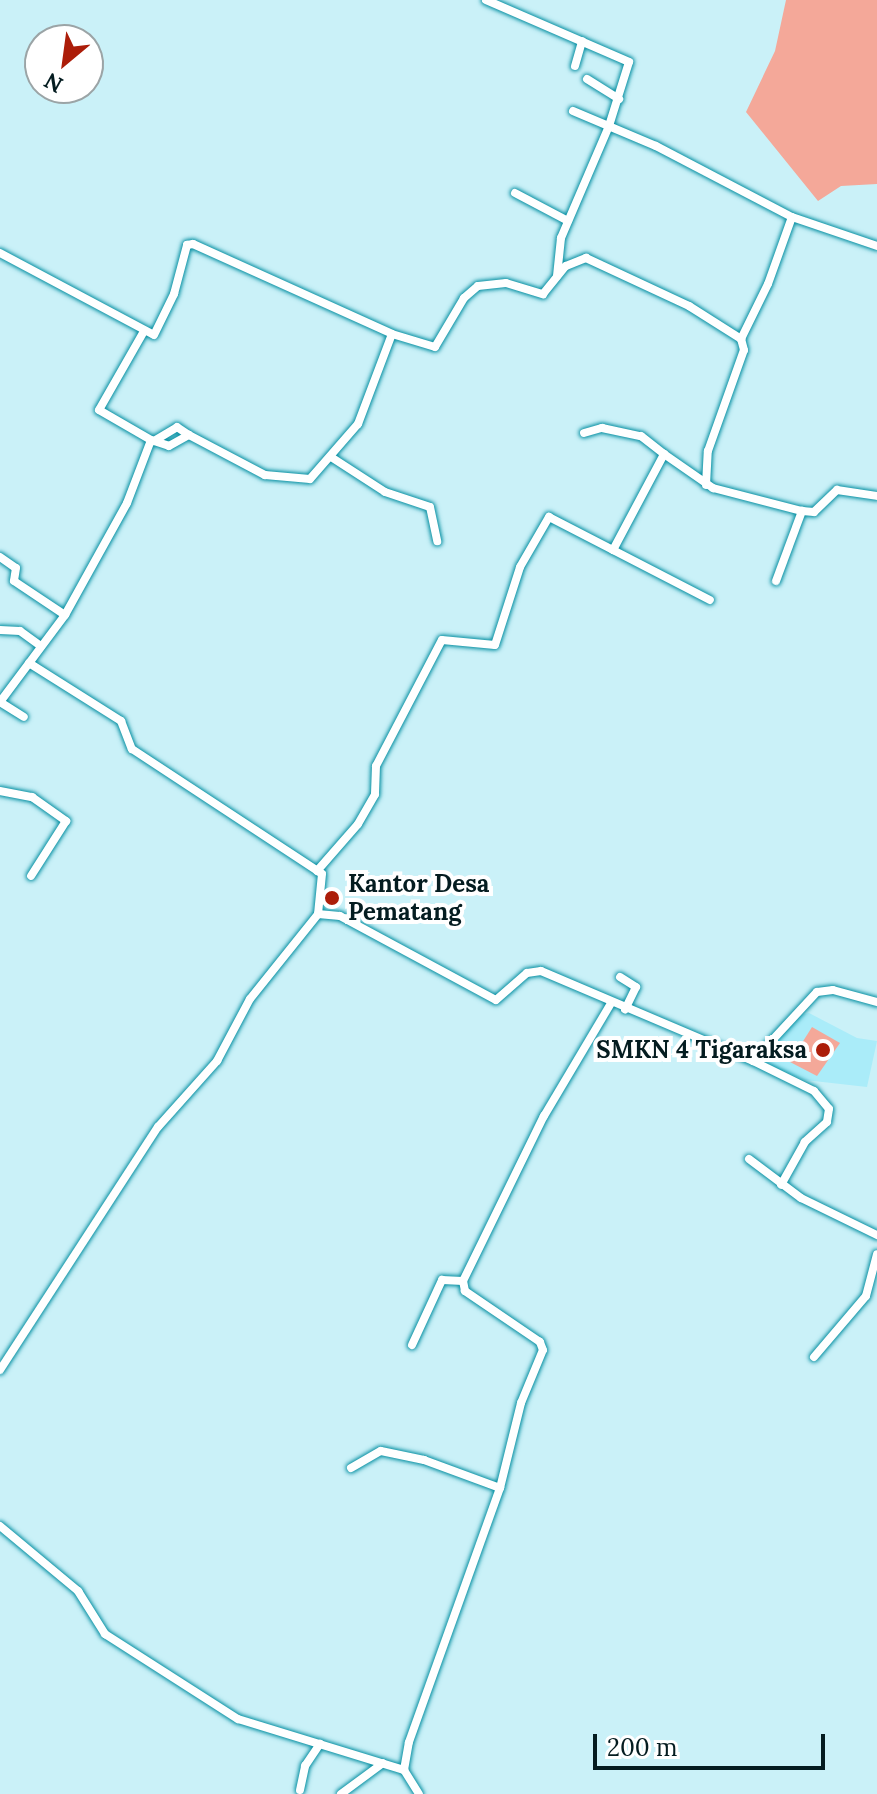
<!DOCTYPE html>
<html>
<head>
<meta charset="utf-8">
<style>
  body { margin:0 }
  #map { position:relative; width:877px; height:1794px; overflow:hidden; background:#caf1f8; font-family:Lora,serif }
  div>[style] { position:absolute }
  .built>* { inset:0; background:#aaecf9 }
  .green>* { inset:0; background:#f4a899 }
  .roads { filter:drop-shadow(0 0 2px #068fa2) drop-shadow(0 0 2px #068fa2) }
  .street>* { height:8px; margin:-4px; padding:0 4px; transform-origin:4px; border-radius:4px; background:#fff }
  .dots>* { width:22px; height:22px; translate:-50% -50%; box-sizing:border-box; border:4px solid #fff; border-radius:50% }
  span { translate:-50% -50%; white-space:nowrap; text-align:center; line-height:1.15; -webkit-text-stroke:8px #fff; paint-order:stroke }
  .poi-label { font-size:24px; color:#041c20; font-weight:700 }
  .left { translate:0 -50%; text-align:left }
  .right { translate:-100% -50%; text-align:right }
  .north { position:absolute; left:24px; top:24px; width:80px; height:80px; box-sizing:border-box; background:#fff; border:2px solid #9ba4a6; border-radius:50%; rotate:209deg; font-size:22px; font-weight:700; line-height:32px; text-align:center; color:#041c20 }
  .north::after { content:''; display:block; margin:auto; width:28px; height:36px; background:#ac1d09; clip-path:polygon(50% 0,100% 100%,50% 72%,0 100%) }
  .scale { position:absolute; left:593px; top:1734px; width:232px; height:36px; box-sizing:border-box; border:4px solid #041c20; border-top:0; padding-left:10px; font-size:24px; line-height:28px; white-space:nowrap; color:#041c20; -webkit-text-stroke:6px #fff; paint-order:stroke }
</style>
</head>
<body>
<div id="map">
  <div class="built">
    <div style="clip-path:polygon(809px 1013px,857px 1038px,877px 1041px,867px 1087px,805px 1080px,762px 1062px,797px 1016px)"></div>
  </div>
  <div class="green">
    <div style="clip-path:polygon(786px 0,877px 0,877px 184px,841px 186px,818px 201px,746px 112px,775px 51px)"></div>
    <div style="clip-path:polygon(812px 1027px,840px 1043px,817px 1076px,790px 1062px)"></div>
  </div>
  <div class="roads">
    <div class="street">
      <div style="left:486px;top:0;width:156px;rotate:23.4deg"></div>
      <div style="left:629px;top:62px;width:67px;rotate:107.4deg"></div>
      <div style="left:609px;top:126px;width:122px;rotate:113.2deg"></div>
      <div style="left:561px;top:238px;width:38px;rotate:96deg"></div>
      <div style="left:575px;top:66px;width:26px;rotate:-74deg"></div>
      <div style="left:587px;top:79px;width:38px;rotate:32deg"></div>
      <div style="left:573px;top:111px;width:90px;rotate:22.9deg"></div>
      <div style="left:656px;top:146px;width:153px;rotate:27.6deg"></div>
      <div style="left:515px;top:193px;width:60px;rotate:27.8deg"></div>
      <div style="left:0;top:253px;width:174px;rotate:28deg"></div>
      <div style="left:154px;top:335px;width:46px;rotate:-64deg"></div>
      <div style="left:174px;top:294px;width:51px;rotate:-75.1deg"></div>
      <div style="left:187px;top:245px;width:6px;rotate:-9deg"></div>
      <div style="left:193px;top:244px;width:218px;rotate:24.3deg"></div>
      <div style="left:392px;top:334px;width:45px;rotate:16.8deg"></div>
      <div style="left:435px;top:347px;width:57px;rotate:-59.4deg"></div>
      <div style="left:464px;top:298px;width:18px;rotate:-41deg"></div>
      <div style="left:478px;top:286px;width:28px;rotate:-6deg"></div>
      <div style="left:506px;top:283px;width:39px;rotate:17deg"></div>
      <div style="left:543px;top:294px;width:36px;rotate:-51deg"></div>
      <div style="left:566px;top:266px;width:22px;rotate:-22deg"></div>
      <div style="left:586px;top:258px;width:114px;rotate:25deg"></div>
      <div style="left:689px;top:306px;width:62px;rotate:32.4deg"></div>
      <div style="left:741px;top:339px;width:61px;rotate:-63.9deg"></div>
      <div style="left:768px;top:284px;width:71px;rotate:-70.3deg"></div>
      <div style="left:792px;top:217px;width:90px;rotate:18.8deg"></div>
      <div style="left:584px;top:433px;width:19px;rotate:-16deg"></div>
      <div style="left:602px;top:428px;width:40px;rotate:12deg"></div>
      <div style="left:641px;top:436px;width:29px;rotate:38deg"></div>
      <div style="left:151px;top:440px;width:19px;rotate:18deg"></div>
      <div style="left:169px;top:446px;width:23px;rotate:-29deg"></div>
      <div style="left:189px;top:435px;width:86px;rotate:27.8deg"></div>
      <div style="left:265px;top:475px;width:45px;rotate:5.1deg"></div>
      <div style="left:310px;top:479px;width:73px;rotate:-48.9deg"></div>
      <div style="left:358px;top:424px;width:96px;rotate:-69.3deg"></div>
      <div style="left:154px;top:441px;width:27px;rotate:-31deg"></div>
      <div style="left:177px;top:427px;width:14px;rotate:34deg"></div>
      <div style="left:331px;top:457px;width:64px;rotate:32.9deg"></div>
      <div style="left:385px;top:492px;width:47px;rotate:18.4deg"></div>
      <div style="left:430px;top:507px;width:35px;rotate:78deg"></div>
      <div style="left:706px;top:485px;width:34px;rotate:-87deg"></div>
      <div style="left:708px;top:451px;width:107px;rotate:-70.4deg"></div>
      <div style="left:744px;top:350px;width:11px;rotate:-105deg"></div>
      <div style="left:613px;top:550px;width:109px;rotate:27.3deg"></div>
      <div style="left:0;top:557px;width:19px;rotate:35deg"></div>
      <div style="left:16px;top:568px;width:13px;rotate:99deg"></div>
      <div style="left:14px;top:581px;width:61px;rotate:33.7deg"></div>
      <div style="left:776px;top:581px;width:75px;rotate:-69.6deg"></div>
      <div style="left:0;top:630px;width:20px;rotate:3deg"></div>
      <div style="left:20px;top:631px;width:26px;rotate:36deg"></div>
      <div style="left:29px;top:663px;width:109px;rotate:32.2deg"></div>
      <div style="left:121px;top:721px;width:30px;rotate:69deg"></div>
      <div style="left:132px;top:749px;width:227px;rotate:33.3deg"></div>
      <div style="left:322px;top:874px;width:40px;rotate:95.7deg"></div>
      <div style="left:0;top:702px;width:109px;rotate:-53.2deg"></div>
      <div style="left:65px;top:615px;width:128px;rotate:-61deg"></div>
      <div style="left:127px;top:503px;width:67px;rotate:-69.1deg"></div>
      <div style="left:151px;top:440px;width:60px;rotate:-150deg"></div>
      <div style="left:99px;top:410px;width:89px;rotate:-60.3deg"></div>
      <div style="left:0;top:702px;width:28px;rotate:32deg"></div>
      <div style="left:0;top:791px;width:33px;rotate:11deg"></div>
      <div style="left:32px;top:797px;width:42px;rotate:35.2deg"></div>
      <div style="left:66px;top:821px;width:65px;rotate:122.5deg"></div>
      <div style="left:317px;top:871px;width:62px;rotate:-48.9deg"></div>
      <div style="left:358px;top:824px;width:34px;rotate:-60deg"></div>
      <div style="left:375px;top:794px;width:28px;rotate:-88deg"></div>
      <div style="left:376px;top:766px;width:142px;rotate:-62.4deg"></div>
      <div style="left:442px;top:640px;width:53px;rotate:5.4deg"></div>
      <div style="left:495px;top:645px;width:82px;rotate:-72.2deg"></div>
      <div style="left:520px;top:567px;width:58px;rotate:-59.9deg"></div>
      <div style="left:549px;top:517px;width:72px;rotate:27.3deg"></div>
      <div style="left:613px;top:550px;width:109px;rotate:-62deg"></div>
      <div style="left:664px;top:454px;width:60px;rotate:34.8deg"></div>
      <div style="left:713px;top:488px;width:92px;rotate:14.5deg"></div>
      <div style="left:802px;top:511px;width:12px;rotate:5deg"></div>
      <div style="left:814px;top:512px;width:32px;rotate:-44deg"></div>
      <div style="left:837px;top:490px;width:40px;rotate:8.5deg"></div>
      <div style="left:620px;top:977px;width:19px;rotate:32deg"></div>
      <div style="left:636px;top:987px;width:25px;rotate:116deg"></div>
      <div style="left:753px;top:1061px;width:68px;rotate:26.2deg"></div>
      <div style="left:814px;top:1091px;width:23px;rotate:50deg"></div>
      <div style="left:829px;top:1109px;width:13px;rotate:99deg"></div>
      <div style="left:827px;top:1122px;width:30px;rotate:138deg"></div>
      <div style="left:805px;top:1142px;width:49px;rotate:119.2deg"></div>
      <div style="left:749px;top:1159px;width:65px;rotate:36.9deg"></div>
      <div style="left:801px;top:1198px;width:85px;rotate:26deg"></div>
      <div style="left:412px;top:1345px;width:72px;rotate:-65.2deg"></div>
      <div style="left:442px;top:1280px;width:21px;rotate:3deg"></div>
      <div style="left:814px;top:1357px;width:80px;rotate:-49.6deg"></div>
      <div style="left:866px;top:1296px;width:43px;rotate:-75.3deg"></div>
      <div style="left:0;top:1370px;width:290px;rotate:-57deg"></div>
      <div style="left:158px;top:1127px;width:89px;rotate:-48.2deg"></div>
      <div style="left:217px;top:1061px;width:70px;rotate:-62deg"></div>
      <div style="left:250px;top:999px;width:109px;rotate:-51.3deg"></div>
      <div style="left:318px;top:914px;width:22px;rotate:5deg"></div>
      <div style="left:340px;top:916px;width:177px;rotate:28.3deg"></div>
      <div style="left:496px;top:1000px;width:41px;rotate:-41.1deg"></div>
      <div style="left:527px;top:973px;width:14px;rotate:-8deg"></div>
      <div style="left:541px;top:971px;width:230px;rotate:23deg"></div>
      <div style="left:753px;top:1061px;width:94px;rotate:-47.2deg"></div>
      <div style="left:817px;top:992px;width:16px;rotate:-7deg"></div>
      <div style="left:833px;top:990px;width:46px;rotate:15.3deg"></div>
      <div style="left:351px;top:1468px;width:34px;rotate:-30deg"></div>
      <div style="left:381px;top:1451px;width:44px;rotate:11.8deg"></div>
      <div style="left:424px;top:1460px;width:81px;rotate:20.2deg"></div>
      <div style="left:0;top:1526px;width:102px;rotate:39.8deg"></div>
      <div style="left:78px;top:1591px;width:51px;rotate:57.9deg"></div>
      <div style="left:105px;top:1634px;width:158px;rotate:32.6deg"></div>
      <div style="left:238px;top:1719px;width:174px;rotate:17.1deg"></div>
      <div style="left:404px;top:1770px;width:28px;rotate:58deg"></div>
      <div style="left:404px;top:1770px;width:28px;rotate:-80deg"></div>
      <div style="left:409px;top:1742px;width:270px;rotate:-70.3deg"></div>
      <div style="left:500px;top:1488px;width:88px;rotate:-76.1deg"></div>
      <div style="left:521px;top:1403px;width:57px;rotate:-67.5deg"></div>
      <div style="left:543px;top:1350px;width:9px;rotate:-111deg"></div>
      <div style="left:540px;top:1342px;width:91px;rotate:-145.8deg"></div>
      <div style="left:465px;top:1291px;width:10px;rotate:-101deg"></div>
      <div style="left:463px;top:1281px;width:184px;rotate:-63.9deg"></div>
      <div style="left:544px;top:1116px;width:131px;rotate:-59.3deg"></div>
      <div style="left:300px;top:1790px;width:25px;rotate:-78deg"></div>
      <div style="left:305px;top:1766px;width:27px;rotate:-56deg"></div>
      <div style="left:341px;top:1794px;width:52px;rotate:-36.4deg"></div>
    </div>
  </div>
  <div class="dots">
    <div style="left:332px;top:898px;background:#ac1d09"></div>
    <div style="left:823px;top:1050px;background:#ac1d09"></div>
  </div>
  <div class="poi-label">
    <span class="left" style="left:348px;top:898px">Kantor Desa<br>Pematang</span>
    <span class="right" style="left:807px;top:1050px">SMKN 4 Tigaraksa</span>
  </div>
  <div class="north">N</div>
  <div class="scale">200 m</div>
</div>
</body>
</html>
